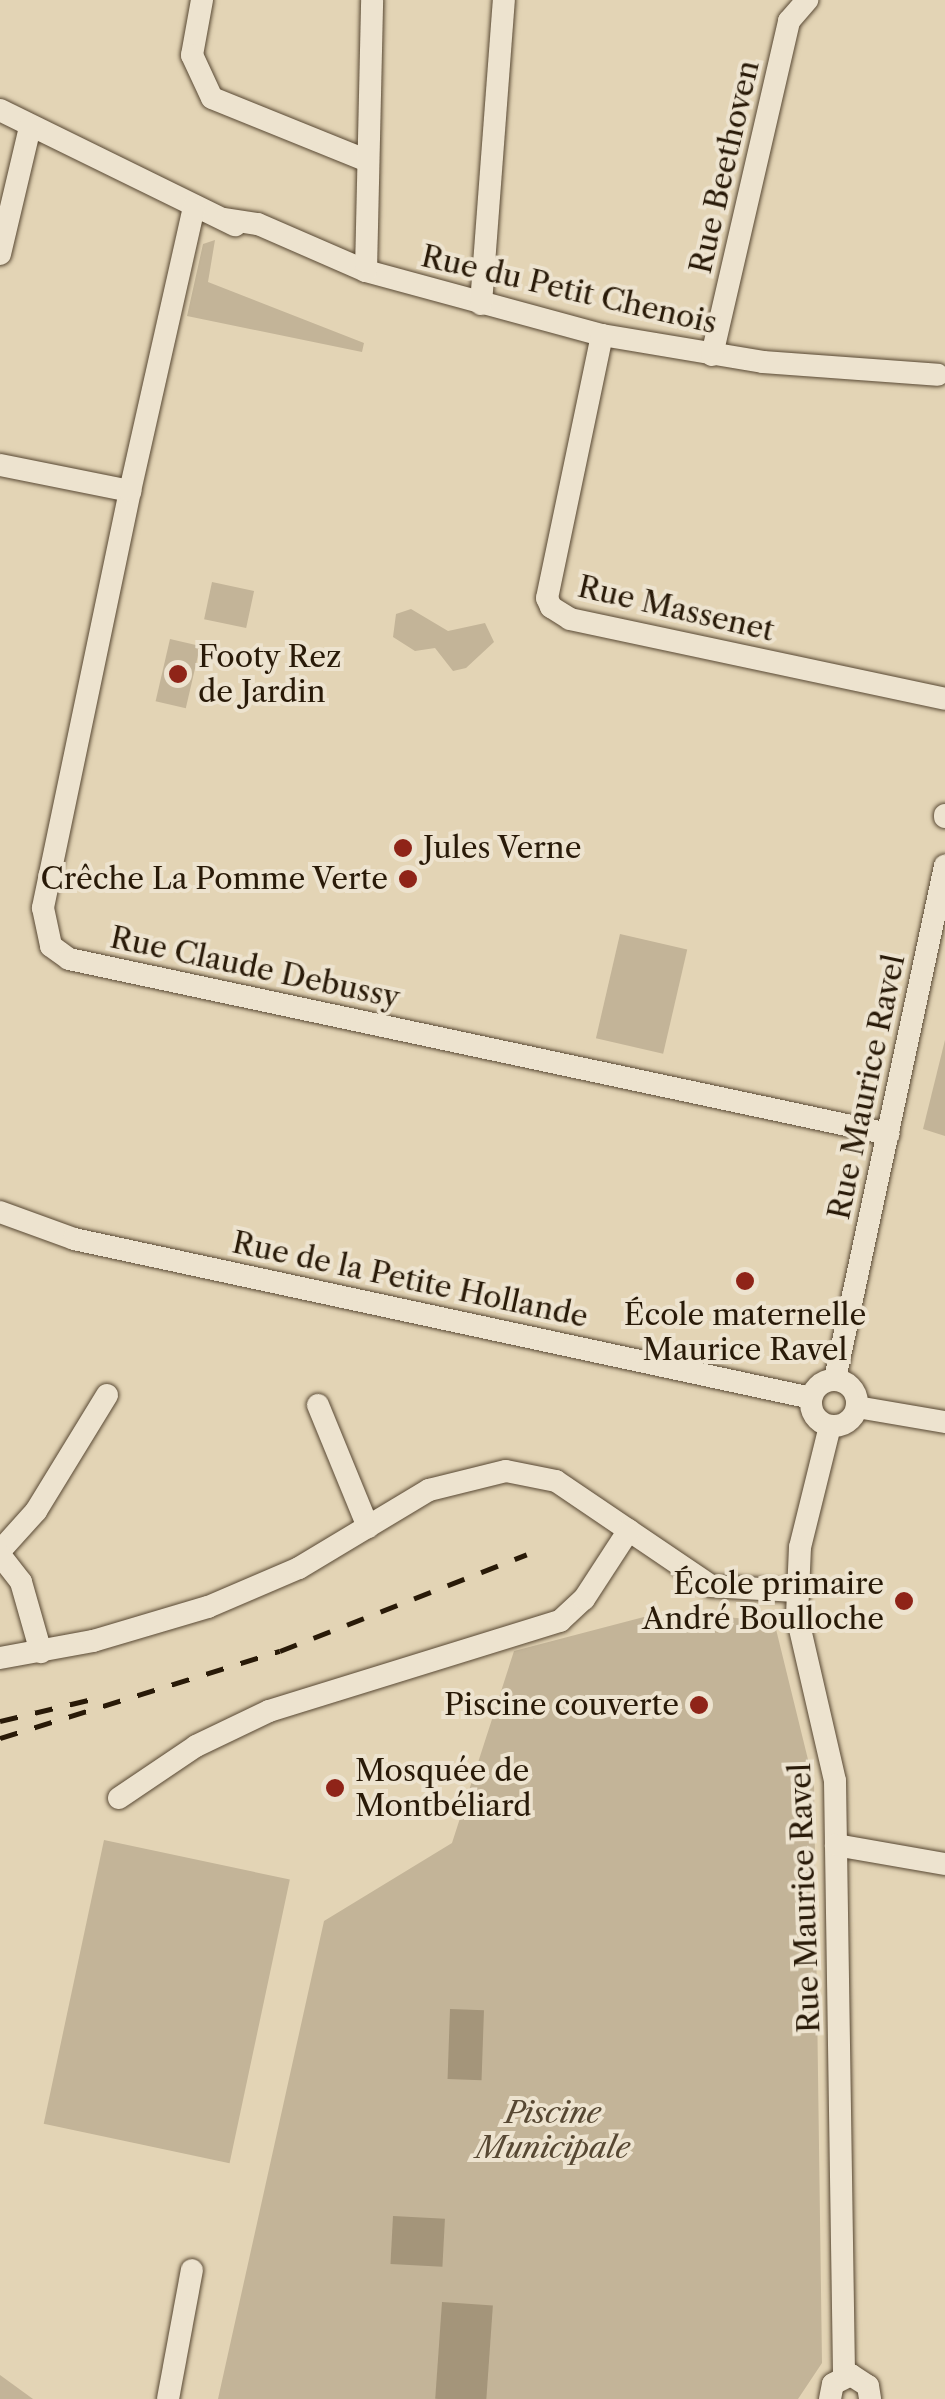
<!DOCTYPE html>
<html>
<head>
<meta charset="utf-8">
<style>
  body { margin:0 }
  #map { position:relative; width:945px; height:2399px; overflow:hidden; background:#e3d4b5; font-family:"Libre Caslon Text",serif }
  div>[style] { position:absolute }
  .green>* { inset:0; background:#c3b498; transform-origin:0 0 }
  .water>* { inset:0; background:#a4957a; transform-origin:0 0 }
  .roads { filter:drop-shadow(0 0 2px #584833) drop-shadow(0 0 2px #584833) }
  .minor>* { height:22px; margin:-11px; padding:0 11px; transform-origin:11px; border-radius:11px; background:#ede3cf }
  .minor>.ring { margin:-11px; padding:0; box-sizing:content-box; background:none; border:22px solid #ede3cf; border-radius:50% }
  .rail>* { height:5px; margin-top:-2.5px; transform-origin:0; background:repeating-linear-gradient(90deg,#291a08 0 18px,transparent 0 36px) }
  .dots>* { width:28px; height:28px; translate:-50% -50%; box-sizing:border-box; border:5px solid #ede3cf; border-radius:50% }
  span { translate:-50% -50%; white-space:nowrap; text-align:center; line-height:1.15; -webkit-text-stroke:8px #ede3cf; paint-order:stroke }
  .street-label { font-size:30px; color:#291a08 }
  .poi-label { font-size:30px; color:#291a08 }
  .left { translate:0 -50%; text-align:left }
  .right { translate:-100% -50%; text-align:right }
  .park-label { font-size:30px; color:#574833; font-style:italic }
</style>
</head>
<body>
<div id="map">
  <div class="green">
    <div style="clip-path:polygon(215px 240px,208px 282px,364px 343px,362px 352px,187px 316px,203px 244px)"></div>
    <div style="left:212px;top:582px;width:43px;height:38px;rotate:12deg"></div>
    <div style="clip-path:polygon(411px 609px,448px 631px,485px 623px,494px 642px,466px 668px,453px 671px,435px 648px,415px 651px,393px 637px,396px 614px)"></div>
    <div style="left:170px;top:639px;width:31px;height:64px;rotate:13deg"></div>
    <div style="left:620px;top:934px;width:69px;height:107px;rotate:13deg"></div>
    <div style="clip-path:polygon(945px 1040px,945px 1136px,923px 1129px)"></div>
    <div style="clip-path:polygon(663px 1612px,774px 1621px,814px 1784px,822px 2363px,798px 2399px,218px 2399px,324px 1921px,452px 1843px,514px 1651px)"></div>
    <div style="left:104px;top:1840px;width:190px;height:290px;rotate:12deg"></div>
    <div style="clip-path:polygon(0 2375px,33px 2399px,0 2399px)"></div>
  </div>
  <div class="water">
    <div style="left:450px;top:2009px;width:34px;height:70px;rotate:2deg"></div>
    <div style="left:393px;top:2216px;width:52px;height:48px;rotate:3deg"></div>
    <div style="left:442px;top:2302px;width:51px;height:97px;rotate:4deg"></div>
  </div>
  <div class="roads">
    <div class="minor">
      <div style="left:202px;top:0;width:56px;rotate:100.3deg"></div>
      <div style="left:192px;top:55px;width:47px;rotate:65.1deg"></div>
      <div style="left:212px;top:98px;width:168px;rotate:22deg"></div>
      <div style="left:0;top:110px;width:262px;rotate:26.1deg"></div>
      <div style="left:225px;top:219px;width:33px;rotate:9deg"></div>
      <div style="left:258px;top:224px;width:118px;rotate:23.5deg"></div>
      <div style="left:366px;top:271px;width:245px;rotate:15.2deg"></div>
      <div style="left:602px;top:335px;width:163px;rotate:9.5deg"></div>
      <div style="left:763px;top:362px;width:175px;rotate:4.2deg"></div>
      <div style="left:0;top:254px;width:130px;rotate:-76.7deg"></div>
      <div style="left:366px;top:271px;width:271px;rotate:-88.7deg"></div>
      <div style="left:481px;top:304px;width:305px;rotate:-85.7deg"></div>
      <div style="left:602px;top:335px;width:269px;rotate:101.8deg"></div>
      <div style="left:547px;top:598px;width:10px;rotate:66deg"></div>
      <div style="left:551px;top:607px;width:22px;rotate:32deg"></div>
      <div style="left:570px;top:619px;width:383px;rotate:12deg"></div>
      <div style="left:712px;top:355px;width:343px;rotate:-77deg"></div>
      <div style="left:789px;top:21px;width:28px;rotate:-49deg"></div>
      <div style="left:0;top:465px;width:133px;rotate:11.3deg"></div>
      <div style="left:130px;top:491px;width:426px;rotate:101.8deg"></div>
      <div style="left:43px;top:908px;width:39px;rotate:78deg"></div>
      <div style="left:51px;top:946px;width:22px;rotate:36deg"></div>
      <div style="left:69px;top:959px;width:838px;rotate:12.05deg"></div>
      <div style="left:130px;top:491px;width:292px;rotate:-77.3deg"></div>
      <div style="left:945px;top:815px;width:2px;rotate:90deg"></div>
      <div style="left:0;top:1212px;width:79px;rotate:20deg"></div>
      <div style="left:74px;top:1239px;width:754px;rotate:12.17deg"></div>
      <div style="left:835px;top:1379px;width:525px;rotate:-77.9deg"></div>
      <div class="ring" style="left:811px;top:1380px;width:24px;height:24px"></div>
      <div style="left:318px;top:1405px;width:132px;rotate:67.7deg"></div>
      <div style="left:857px;top:1407px;width:89px;rotate:9.7deg"></div>
      <div style="left:830px;top:1426px;width:125px;rotate:103.9deg"></div>
      <div style="left:800px;top:1547px;width:69px;rotate:92.5deg"></div>
      <div style="left:797px;top:1616px;width:169px;rotate:77deg"></div>
      <div style="left:835px;top:1781px;width:595px;rotate:89.13deg"></div>
      <div style="left:0;top:1551px;width:54px;rotate:-48deg"></div>
      <div style="left:36px;top:1511px;width:136px;rotate:-58.5deg"></div>
      <div style="left:0;top:1555px;width:34px;rotate:52deg"></div>
      <div style="left:21px;top:1582px;width:73px;rotate:74.1deg"></div>
      <div style="left:0;top:1658px;width:95px;rotate:-10.4deg"></div>
      <div style="left:93px;top:1641px;width:120px;rotate:-16.5deg"></div>
      <div style="left:208px;top:1607px;width:99px;rotate:-23.2deg"></div>
      <div style="left:299px;top:1568px;width:152px;rotate:-31deg"></div>
      <div style="left:429px;top:1490px;width:79px;rotate:-13.9deg"></div>
      <div style="left:506px;top:1471px;width:51px;rotate:11.3deg"></div>
      <div style="left:556px;top:1481px;width:187px;rotate:34.1deg"></div>
      <div style="left:711px;top:1586px;width:85px;rotate:3.4deg"></div>
      <div style="left:119px;top:1798px;width:93px;rotate:-34deg"></div>
      <div style="left:196px;top:1746px;width:81px;rotate:-25.6deg"></div>
      <div style="left:269px;top:1711px;width:305px;rotate:-17.2deg"></div>
      <div style="left:560px;top:1621px;width:33px;rotate:-43deg"></div>
      <div style="left:584px;top:1599px;width:82px;rotate:-56.9deg"></div>
      <div style="left:836px;top:1845px;width:111px;rotate:9.9deg"></div>
      <div style="left:168px;top:2399px;width:131px;rotate:-79.5deg"></div>
      <div style="left:830px;top:2399px;width:15px;rotate:-79deg"></div>
      <div style="left:833px;top:2384px;width:20px;rotate:-27deg"></div>
      <div style="left:851px;top:2375px;width:20px;rotate:33deg"></div>
      <div style="left:868px;top:2386px;width:13px;rotate:81deg"></div>
    </div>
  </div>
  <div class="rail">
    <div style="left:0;top:1721px;width:95px;rotate:-13.4deg"></div>
    <div style="left:0;top:1738px;width:293px;rotate:-17.3deg"></div>
    <div style="left:280px;top:1651px;width:265px;rotate:-21.4deg"></div>
  </div>
  <div class="dots">
    <div style="left:178px;top:674px;background:#8f2418"></div>
    <div style="left:403px;top:848px;background:#8f2418"></div>
    <div style="left:408px;top:879px;background:#8f2418"></div>
    <div style="left:745px;top:1281px;background:#8f2418"></div>
    <div style="left:904px;top:1601px;background:#8f2418"></div>
    <div style="left:699px;top:1705px;background:#8f2418"></div>
    <div style="left:335px;top:1788px;background:#8f2418"></div>
  </div>
  <div class="street-label">
    <span style="left:725px;top:167px;rotate:-77deg">Rue Beethoven</span>
    <span style="left:569px;top:290px;rotate:13deg">Rue du Petit Chenois</span>
    <span style="left:676px;top:609px;rotate:13deg">Rue Massenet</span>
    <span style="left:255px;top:968px;rotate:12deg">Rue Claude Debussy</span>
    <span style="left:867px;top:1087px;rotate:-78deg">Rue Maurice Ravel</span>
    <span style="left:410px;top:1280px;rotate:12deg">Rue de la Petite Hollande</span>
    <span style="left:805px;top:1898px;rotate:-92deg">Rue Maurice Ravel</span>
  </div>
  <div class="poi-label">
    <span class="left" style="left:198px;top:674px">Footy Rez<br>de Jardin</span>
    <span class="left" style="left:423px;top:848px">Jules Verne</span>
    <span class="right" style="left:388px;top:879px">Crêche La Pomme Verte</span>
    <span style="left:745px;top:1332px">École maternelle<br>Maurice Ravel</span>
    <span class="right" style="left:884px;top:1601px">École primaire<br>André Boulloche</span>
    <span class="right" style="left:679px;top:1705px">Piscine couverte</span>
    <span class="left" style="left:355px;top:1788px">Mosquée de<br>Montbéliard</span>
  </div>
  <div class="park-label">
    <span style="left:553px;top:2130px">Piscine<br>Municipale</span>
  </div>
</div>
</body>
</html>
